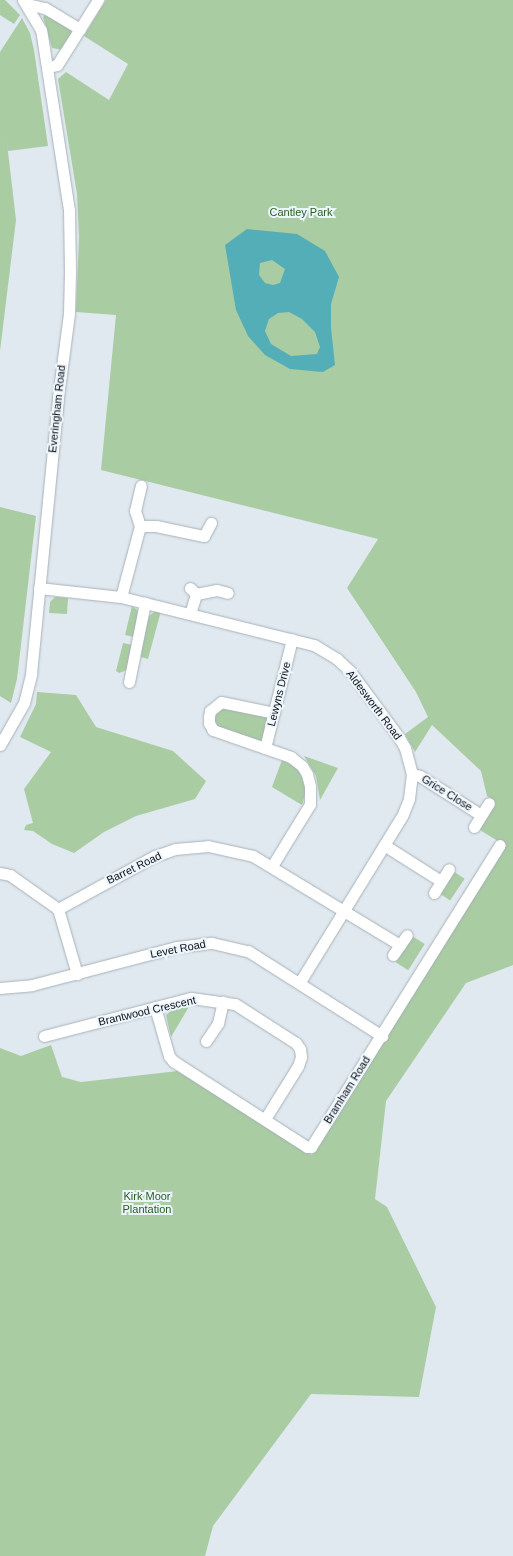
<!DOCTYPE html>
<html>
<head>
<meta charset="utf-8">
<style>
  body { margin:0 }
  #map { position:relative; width:513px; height:1556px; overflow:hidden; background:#e0e9f0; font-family:Helvetica,sans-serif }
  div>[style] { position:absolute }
  .green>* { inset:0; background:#a9cca3; transform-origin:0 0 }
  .water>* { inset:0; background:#53aeb7 }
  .roads { filter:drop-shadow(0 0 1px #a8b1b8) drop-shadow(0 0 1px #a8b1b8) }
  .minor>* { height:11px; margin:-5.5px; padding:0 5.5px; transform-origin:5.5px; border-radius:5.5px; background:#fff }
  span { translate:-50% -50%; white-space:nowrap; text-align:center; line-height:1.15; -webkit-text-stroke:4px #edf6fe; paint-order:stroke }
  .park-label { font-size:11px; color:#27611d }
  .street-label { font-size:11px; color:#0c0f11 }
</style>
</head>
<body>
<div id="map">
  <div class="green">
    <div style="clip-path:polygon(0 0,5px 0,20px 15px,14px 24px,0 15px)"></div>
    <div style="clip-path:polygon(106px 0,513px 0,513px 965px,466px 983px,386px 1101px,375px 1199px,387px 1207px,436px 1307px,419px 1397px,311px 1394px,213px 1526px,205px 1556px,0 1556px,0 1048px,21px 1056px,51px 1045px,62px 1077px,81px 1082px,178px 1071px,312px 1155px,506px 846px,480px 830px,495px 801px,487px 796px,481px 771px,432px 725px,415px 752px,405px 734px,428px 717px,416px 692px,347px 588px,378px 539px,101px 470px,116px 315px,76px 312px,79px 237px,77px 194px,58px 79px,66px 72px,109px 100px,128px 64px,84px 36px)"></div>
    <div style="clip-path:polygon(45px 15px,70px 27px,73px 35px,63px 50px,52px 48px,43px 17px)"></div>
    <div style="clip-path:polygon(22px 18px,30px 33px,34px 50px,48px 146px,8px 151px,5px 126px,16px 220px,0 351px,0 52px)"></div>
    <div style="clip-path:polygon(0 507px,36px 516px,17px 679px,11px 703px,0 696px)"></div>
    <div style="clip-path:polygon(55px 597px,68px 598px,67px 614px,49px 613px,50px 602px)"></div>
    <div style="clip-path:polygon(132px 606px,137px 610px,139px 617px,134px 637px,125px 635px)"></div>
    <div style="clip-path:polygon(157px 610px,161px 611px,148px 659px,138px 656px,149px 616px)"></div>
    <div style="clip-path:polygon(123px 643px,133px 645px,127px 670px,119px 673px,116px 671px)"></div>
    <div style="clip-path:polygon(37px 692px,76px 695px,96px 727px,173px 751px,206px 781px,195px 799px,136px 816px,104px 832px,74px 853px,52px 844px,33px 831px,24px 830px,26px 825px,33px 823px,24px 789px,51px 752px,20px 737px,36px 704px)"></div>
    <div style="clip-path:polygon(215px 705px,274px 713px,265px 748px,213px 730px)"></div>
    <div style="clip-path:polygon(304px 756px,338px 768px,320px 800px,316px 776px)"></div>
    <div style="clip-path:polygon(282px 760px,299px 769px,306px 791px,302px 805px,272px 787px)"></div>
    <div style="left:453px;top:871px;width:14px;height:26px;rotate:34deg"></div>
    <div style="left:412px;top:936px;width:15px;height:31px;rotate:32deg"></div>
    <div style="clip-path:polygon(190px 1005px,171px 1037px,166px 1015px,171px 1011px)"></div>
  </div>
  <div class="water">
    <div style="clip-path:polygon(evenodd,247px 229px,297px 234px,325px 251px,339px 277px,331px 304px,331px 328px,335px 365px,323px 372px,290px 369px,265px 355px,248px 336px,236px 310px,225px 245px,247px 229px,272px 260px,285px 269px,280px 283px,273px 285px,265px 283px,259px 275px,260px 263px,272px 260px,247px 229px,289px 312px,302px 319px,315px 332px,320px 347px,317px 354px,291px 356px,271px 344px,265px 331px,269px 319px,278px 313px,289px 312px)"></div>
  </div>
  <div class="roads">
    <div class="minor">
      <div style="left:27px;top:4px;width:18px;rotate:13deg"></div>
      <div style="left:45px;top:8px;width:41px;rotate:31deg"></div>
      <div style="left:47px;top:67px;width:10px;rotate:-11deg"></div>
      <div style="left:57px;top:65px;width:77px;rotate:-57.8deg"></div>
      <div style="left:140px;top:526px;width:16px;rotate:-108deg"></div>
      <div style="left:135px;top:511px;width:26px;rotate:-77deg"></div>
      <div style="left:39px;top:588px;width:82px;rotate:6.3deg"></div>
      <div style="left:121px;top:597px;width:199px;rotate:14deg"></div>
      <div style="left:314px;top:645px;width:27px;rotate:31deg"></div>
      <div style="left:337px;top:659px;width:18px;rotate:43deg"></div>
      <div style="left:350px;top:671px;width:81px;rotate:53.6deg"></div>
      <div style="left:398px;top:736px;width:14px;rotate:60deg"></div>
      <div style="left:405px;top:748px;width:27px;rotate:75deg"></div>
      <div style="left:412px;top:774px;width:25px;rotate:97deg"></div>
      <div style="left:409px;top:799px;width:18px;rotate:112deg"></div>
      <div style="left:402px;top:816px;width:195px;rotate:121.6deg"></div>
      <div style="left:190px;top:588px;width:8px;rotate:45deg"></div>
      <div style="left:196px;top:594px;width:21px;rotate:-11deg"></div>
      <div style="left:217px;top:590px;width:11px;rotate:15deg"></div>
      <div style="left:121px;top:597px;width:73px;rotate:-75deg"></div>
      <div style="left:140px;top:526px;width:16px"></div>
      <div style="left:156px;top:526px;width:49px;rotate:11.8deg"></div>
      <div style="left:204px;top:536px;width:15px;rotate:-62deg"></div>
      <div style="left:190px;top:614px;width:21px;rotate:-73deg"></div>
      <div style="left:129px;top:682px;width:81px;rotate:-78.6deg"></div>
      <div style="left:0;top:745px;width:48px;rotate:-60.3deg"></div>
      <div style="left:24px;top:703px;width:30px;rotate:-76deg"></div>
      <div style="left:31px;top:674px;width:278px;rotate:-84.4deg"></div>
      <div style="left:58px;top:397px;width:85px;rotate:-82.5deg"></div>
      <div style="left:69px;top:313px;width:41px;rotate:-88.6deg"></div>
      <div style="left:70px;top:272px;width:62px;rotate:-90.9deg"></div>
      <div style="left:69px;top:210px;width:182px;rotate:-98.8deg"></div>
      <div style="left:41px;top:30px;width:35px;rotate:-121deg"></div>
      <div style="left:265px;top:748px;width:112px;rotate:-76.1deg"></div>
      <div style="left:412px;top:774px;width:8px;rotate:14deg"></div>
      <div style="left:420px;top:776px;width:72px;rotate:32.6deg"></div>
      <div style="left:474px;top:827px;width:28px;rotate:-58deg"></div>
      <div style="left:384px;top:845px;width:67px;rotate:32.3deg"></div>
      <div style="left:272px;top:866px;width:73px;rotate:-58.5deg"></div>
      <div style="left:310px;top:804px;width:18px;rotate:-90deg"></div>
      <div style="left:310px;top:786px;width:12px;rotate:-104deg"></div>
      <div style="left:307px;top:774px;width:9px;rotate:-122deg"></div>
      <div style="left:302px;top:766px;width:14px;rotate:-141deg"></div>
      <div style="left:291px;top:757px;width:83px;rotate:-160.9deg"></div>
      <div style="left:213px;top:730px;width:8px;rotate:-120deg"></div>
      <div style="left:209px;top:723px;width:6px;rotate:-90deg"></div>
      <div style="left:209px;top:717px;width:6px;rotate:-81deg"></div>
      <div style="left:210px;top:711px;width:14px;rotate:-39deg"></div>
      <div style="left:221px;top:702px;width:54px;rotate:11.7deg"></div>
      <div style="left:0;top:873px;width:10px;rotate:11deg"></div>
      <div style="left:10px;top:875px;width:59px;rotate:35.3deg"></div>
      <div style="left:58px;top:909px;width:68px;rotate:73.7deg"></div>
      <div style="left:434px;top:893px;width:28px;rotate:-58deg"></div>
      <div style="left:58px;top:909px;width:111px;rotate:-28.7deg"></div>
      <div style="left:155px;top:856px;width:21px;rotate:-19deg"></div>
      <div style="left:175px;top:849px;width:33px;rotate:-5deg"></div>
      <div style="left:208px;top:846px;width:46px;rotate:12.5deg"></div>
      <div style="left:253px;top:856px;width:172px;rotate:31.2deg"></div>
      <div style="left:393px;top:955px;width:24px;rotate:-55deg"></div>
      <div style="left:0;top:988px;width:32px;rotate:-5deg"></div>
      <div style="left:32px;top:985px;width:150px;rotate:-14.7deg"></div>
      <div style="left:177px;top:947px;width:35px;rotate:-7deg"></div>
      <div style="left:212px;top:943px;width:37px;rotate:13deg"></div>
      <div style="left:248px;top:951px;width:159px;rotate:32.4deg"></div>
      <div style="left:155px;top:1007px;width:51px;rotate:74.1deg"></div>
      <div style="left:169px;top:1056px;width:6px;rotate:51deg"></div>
      <div style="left:173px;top:1061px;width:159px;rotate:32.7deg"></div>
      <div style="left:307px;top:1147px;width:4px"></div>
      <div style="left:311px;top:1147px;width:356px;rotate:-58deg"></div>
      <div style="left:44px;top:1036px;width:152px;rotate:-14.5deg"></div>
      <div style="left:191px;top:998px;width:44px;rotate:7.8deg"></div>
      <div style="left:235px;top:1004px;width:72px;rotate:32.6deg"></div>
      <div style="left:296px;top:1043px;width:7px;rotate:56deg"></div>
      <div style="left:300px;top:1049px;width:8px;rotate:83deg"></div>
      <div style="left:301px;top:1057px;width:9px;rotate:108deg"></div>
      <div style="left:298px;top:1066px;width:62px;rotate:121.9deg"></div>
      <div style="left:206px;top:1041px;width:22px;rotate:-56deg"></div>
      <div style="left:218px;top:1023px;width:22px;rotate:-77deg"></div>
    </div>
  </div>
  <div class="park-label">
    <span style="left:301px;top:212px">Cantley Park</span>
    <span style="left:147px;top:1203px">Kirk Moor<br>Plantation</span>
  </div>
  <div class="street-label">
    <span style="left:57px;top:409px;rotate:-84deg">Everingham Road</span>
    <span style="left:279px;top:694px;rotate:-76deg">Lewyns Drive</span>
    <span style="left:374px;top:705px;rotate:53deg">Aldesworth Road</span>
    <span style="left:447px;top:793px;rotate:32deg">Grice Close</span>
    <span style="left:134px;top:868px;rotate:-26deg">Barret Road</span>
    <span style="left:178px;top:949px;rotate:-11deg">Levet Road</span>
    <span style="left:147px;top:1011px;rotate:-13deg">Brantwood Crescent</span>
    <span style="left:347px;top:1090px;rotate:-58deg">Bramham Road</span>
  </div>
</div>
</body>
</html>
